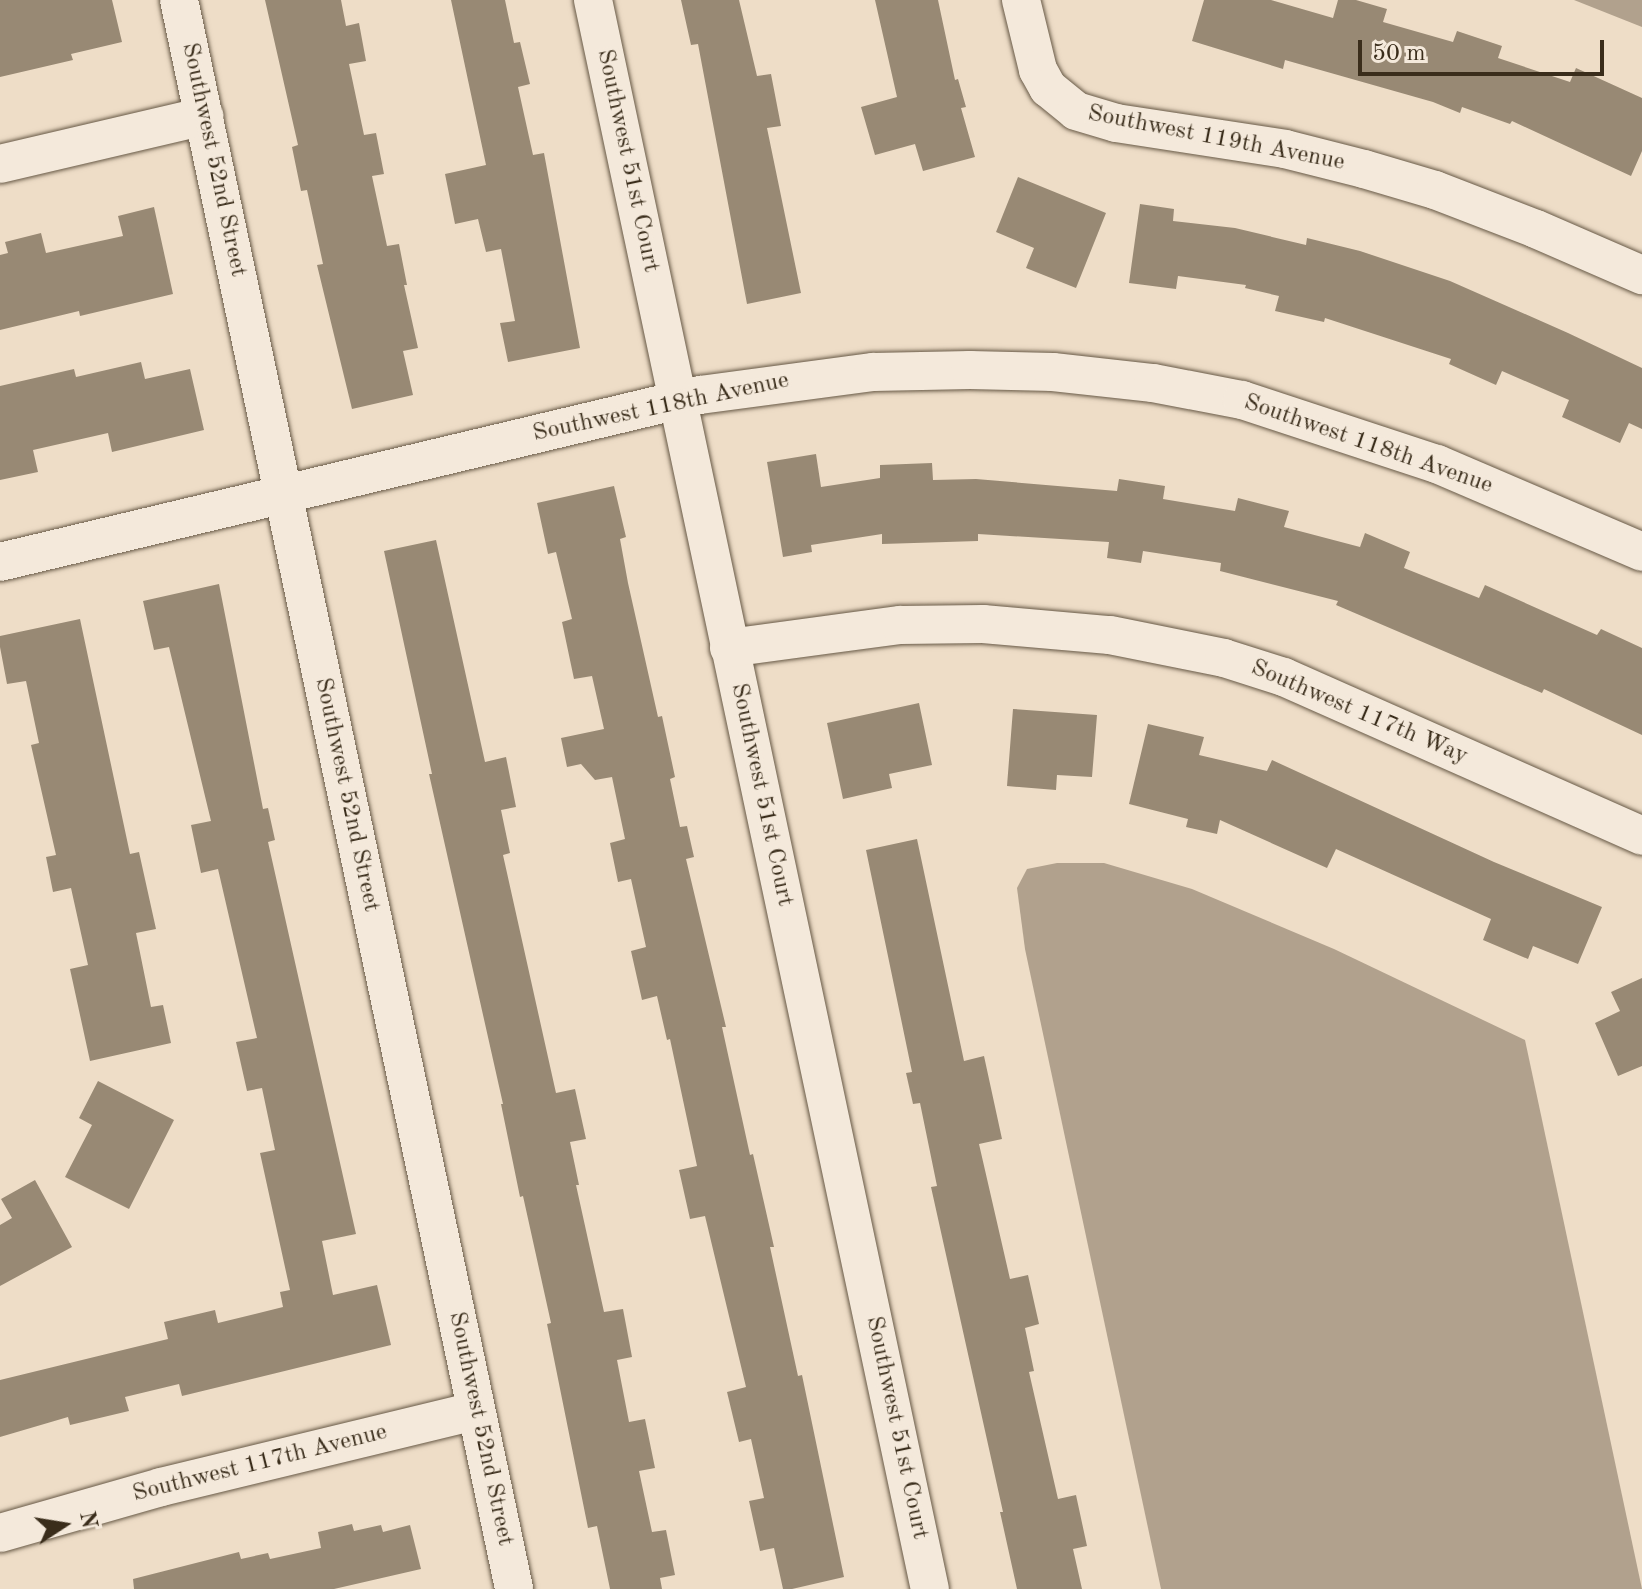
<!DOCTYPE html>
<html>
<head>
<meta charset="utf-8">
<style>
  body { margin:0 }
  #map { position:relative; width:1642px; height:1589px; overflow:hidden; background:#eeddc7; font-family:"Old Standard TT",serif }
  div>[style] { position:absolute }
  .water>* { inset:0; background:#b1a18d }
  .building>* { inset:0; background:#988974 }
  .roads { filter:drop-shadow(0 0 2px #675946) drop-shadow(0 0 2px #675946) }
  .minor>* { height:38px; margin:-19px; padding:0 19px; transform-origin:19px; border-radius:19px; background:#f4e9db }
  span { translate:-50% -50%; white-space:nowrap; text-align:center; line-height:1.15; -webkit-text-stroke:7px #f4e9db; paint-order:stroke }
  .street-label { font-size:24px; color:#3a2d1b }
  .north { position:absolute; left:24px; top:1485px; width:80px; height:80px; -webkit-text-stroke:6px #f4e9db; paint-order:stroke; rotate:78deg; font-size:22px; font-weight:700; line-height:32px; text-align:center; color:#3a2d1b }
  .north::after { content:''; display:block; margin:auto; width:28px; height:36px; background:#3a2d1b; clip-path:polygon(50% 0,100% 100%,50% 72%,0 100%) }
  .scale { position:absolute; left:1358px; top:40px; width:246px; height:36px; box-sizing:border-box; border:4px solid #3a2d1b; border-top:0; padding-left:10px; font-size:24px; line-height:28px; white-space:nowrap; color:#3a2d1b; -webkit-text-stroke:6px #f4e9db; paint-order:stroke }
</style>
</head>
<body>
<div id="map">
  <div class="water">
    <div style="clip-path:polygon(1574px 0,1642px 0,1642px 27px)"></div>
    <div style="clip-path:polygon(1057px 863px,1104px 863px,1192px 889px,1334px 949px,1525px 1040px,1642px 1589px,1161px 1589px,1025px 949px,1017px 888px,1027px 869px)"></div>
  </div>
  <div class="building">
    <div style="clip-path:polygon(0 0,112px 0,122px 42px,71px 54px,73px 60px,0 77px)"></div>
    <div style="clip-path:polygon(265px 0,341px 0,346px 26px,359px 23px,366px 61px,349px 64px,364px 135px,376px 133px,384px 174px,372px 176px,387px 246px,399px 244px,407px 285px,404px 285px,418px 348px,403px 351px,413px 395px,352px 409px,317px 265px,323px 264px,307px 190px,301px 191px,292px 147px,298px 145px)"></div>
    <div style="clip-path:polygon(451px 0,505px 0,514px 43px,520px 42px,530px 84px,518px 87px,533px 155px,544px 153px,580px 348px,508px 362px,500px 323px,515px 321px,501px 249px,486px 252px,478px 219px,455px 224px,445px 174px,486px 165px)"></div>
    <div style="clip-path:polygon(681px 0,739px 0,757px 76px,771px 74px,781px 126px,767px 128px,801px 293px,747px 304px,698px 44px,691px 45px)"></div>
    <div style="clip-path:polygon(875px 0,938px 0,955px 80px,958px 79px,966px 107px,961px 108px,975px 157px,923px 171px,915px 144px,875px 155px,861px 107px,897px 97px)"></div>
    <div style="clip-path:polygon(1204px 0,1271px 0,1333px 18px,1338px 0,1356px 0,1387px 9px,1383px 22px,1453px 42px,1457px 31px,1502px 46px,1498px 58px,1570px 82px,1576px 68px,1642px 98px,1642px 151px,1631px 176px,1512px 121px,1510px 124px,1462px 107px,1460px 113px,1433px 102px,1285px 60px,1283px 69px,1192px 41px)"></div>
    <div style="clip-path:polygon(1018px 177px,1106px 213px,1076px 288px,1026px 268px,1034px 248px,996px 232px)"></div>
    <div style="clip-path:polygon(1140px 204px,1174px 209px,1173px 221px,1235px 228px,1306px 245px,1307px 238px,1360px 251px,1450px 281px,1568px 333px,1642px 368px,1642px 429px,1629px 423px,1620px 443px,1562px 417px,1569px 400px,1502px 371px,1496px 385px,1449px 364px,1451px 359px,1325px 318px,1324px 322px,1275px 311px,1279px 296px,1245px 288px,1246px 285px,1178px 276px,1176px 289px,1129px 283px)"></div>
    <div style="clip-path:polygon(154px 207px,173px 294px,80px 316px,79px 311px,0 330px,0 255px,8px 253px,5px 242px,41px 233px,46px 253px,123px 236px,118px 216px)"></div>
    <div style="clip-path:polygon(141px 362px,145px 379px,190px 369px,204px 430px,112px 452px,108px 433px,33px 450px,38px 472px,0 480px,0 386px,74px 369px,76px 377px)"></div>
    <div style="clip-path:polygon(816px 454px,821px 487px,880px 478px,880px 465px,932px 463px,933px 480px,976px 479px,1117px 491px,1119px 479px,1165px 486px,1163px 499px,1235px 511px,1238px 498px,1289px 511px,1284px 527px,1360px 547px,1365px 533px,1410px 552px,1404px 568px,1479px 598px,1485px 585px,1597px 635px,1601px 629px,1642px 648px,1642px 735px,1544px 689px,1542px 693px,1336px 605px,1338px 601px,1220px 571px,1221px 563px,1143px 551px,1141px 563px,1107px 558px,1109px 542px,978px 534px,978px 541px,882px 544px,882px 534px,811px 545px,812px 552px,783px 557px,767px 462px)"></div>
    <div style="clip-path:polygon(614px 486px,626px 537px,620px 539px,628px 583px,658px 717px,662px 716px,675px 777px,670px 779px,680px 827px,687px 826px,694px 857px,686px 859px,726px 1027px,722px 1027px,750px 1155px,753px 1154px,774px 1247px,770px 1247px,798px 1376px,802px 1375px,844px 1577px,792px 1589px,783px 1589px,774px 1548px,760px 1551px,749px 1501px,764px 1498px,751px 1439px,739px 1442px,727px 1392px,746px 1387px,705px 1216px,690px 1219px,679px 1170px,697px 1166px,670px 1039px,667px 1040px,657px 996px,642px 1000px,631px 951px,646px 947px,631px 879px,618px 882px,610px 843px,625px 839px,612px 777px,595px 780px,581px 764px,567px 767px,561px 738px,604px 729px,592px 676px,574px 679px,562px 622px,572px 619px,556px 552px,548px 554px,537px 503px)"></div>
    <div style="clip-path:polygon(436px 540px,485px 762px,506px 757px,516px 807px,501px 810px,510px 853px,503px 855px,556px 1093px,575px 1089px,586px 1139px,570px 1142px,579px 1185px,576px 1185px,604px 1312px,623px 1309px,632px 1357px,617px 1360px,629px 1422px,645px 1419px,655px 1468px,639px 1471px,652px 1532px,666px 1530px,675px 1575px,660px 1578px,662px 1589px,610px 1589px,597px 1526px,588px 1528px,547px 1324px,551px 1323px,523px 1196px,520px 1197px,501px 1104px,503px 1104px,429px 774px,432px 774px,384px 551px)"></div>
    <div style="clip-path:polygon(219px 584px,263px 809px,268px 808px,275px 840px,268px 842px,356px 1234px,322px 1241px,333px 1295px,377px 1285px,391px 1345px,182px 1396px,179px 1384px,125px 1397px,129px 1411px,70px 1425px,68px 1417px,0 1437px,0 1380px,168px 1339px,164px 1322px,215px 1310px,218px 1323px,283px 1307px,280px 1292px,290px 1290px,260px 1153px,275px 1150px,262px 1088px,247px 1091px,236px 1042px,257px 1038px,218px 869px,201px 873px,191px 825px,211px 821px,169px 647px,154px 650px,143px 601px)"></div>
    <div style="clip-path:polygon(80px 619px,130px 854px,139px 852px,156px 929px,136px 933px,151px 1007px,163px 1005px,171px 1043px,90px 1061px,70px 969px,88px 965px,71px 888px,53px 892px,46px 857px,56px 855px,31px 745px,39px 743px,26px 681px,7px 684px,0 647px,0 636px)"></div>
    <div style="clip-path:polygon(919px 703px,932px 765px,889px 774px,892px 788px,843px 799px,827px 723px)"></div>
    <div style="clip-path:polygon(1013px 709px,1097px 715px,1092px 777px,1057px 775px,1056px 790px,1007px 786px)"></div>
    <div style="clip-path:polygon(1148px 724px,1204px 737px,1199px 755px,1267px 771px,1272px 760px,1494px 862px,1602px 907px,1578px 964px,1533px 946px,1528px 959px,1483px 940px,1491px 919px,1336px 849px,1327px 868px,1220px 820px,1217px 834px,1186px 827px,1188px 819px,1129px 804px)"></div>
    <div style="clip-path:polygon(917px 839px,964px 1061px,984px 1056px,1002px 1139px,979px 1144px,1010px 1279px,1028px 1275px,1039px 1324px,1025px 1328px,1034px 1371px,1029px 1372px,1058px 1499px,1076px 1495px,1087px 1546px,1073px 1549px,1082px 1589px,1017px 1589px,1000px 1512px,1003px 1512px,931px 1187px,937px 1186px,920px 1103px,913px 1104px,906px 1073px,912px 1072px,866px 850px)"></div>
    <div style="clip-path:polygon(1642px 978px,1642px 1066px,1618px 1076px,1595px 1023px,1620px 1011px,1611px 992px)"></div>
    <div style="clip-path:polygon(98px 1081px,174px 1120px,129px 1209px,65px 1177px,92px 1125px,79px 1118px)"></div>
    <div style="clip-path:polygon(35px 1180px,72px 1247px,0 1286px,0 1225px,12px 1218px,1px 1199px)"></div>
    <div style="clip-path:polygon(352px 1524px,354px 1531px,381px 1525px,383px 1532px,410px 1525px,421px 1569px,334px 1589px,134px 1589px,133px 1579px,239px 1552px,241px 1559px,268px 1553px,270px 1559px,321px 1548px,318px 1532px)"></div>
  </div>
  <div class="roads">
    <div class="minor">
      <div style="left:179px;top:0;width:1624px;rotate:78.09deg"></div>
      <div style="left:593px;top:0;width:1624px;rotate:78.03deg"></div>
      <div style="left:1021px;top:0;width:72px;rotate:76.3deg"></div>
      <div style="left:1038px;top:70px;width:21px;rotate:61deg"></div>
      <div style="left:1048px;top:88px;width:36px;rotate:39deg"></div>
      <div style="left:1076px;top:111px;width:42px;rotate:16.7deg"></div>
      <div style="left:1116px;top:123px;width:171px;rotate:8.7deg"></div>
      <div style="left:1285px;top:149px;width:81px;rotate:14.2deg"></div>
      <div style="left:1364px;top:169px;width:74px;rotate:16.5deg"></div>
      <div style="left:1435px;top:190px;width:108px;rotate:21.1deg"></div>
      <div style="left:1536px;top:229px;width:116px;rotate:23.5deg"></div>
      <div style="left:0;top:164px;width:210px;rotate:-13.2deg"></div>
      <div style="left:0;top:562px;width:720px;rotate:-13.42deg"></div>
      <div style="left:700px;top:395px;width:175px;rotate:-7.6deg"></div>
      <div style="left:873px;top:372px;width:97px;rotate:-1.2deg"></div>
      <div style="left:970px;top:370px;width:83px;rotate:1.4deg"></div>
      <div style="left:1053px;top:372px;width:101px;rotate:6.3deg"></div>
      <div style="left:1153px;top:383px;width:91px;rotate:10.8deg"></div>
      <div style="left:1242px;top:400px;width:205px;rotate:18.2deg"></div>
      <div style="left:1437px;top:464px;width:223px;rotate:23.2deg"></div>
      <div style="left:729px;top:648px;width:173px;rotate:-7.7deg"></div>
      <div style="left:900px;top:625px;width:83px;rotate:-0.7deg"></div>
      <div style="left:983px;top:624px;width:127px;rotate:5deg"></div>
      <div style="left:1110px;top:635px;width:116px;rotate:11.4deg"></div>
      <div style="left:1224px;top:658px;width:63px;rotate:17.6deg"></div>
      <div style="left:1284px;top:677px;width:392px;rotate:23.9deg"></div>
      <div style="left:0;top:1533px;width:167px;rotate:-15.9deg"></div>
      <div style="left:161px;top:1487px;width:323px;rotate:-13.6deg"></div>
    </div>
  </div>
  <div class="street-label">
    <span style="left:1216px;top:139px;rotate:11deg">Southwest 119th Avenue</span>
    <span style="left:213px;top:160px;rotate:78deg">Southwest 52nd Street</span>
    <span style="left:627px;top:161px;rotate:78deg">Southwest 51st Court</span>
    <span style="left:661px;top:408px;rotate:-12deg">Southwest 118th Avenue</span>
    <span style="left:1368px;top:445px;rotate:19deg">Southwest 118th Avenue</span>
    <span style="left:1359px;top:713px;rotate:23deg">Southwest 117th Way</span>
    <span style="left:346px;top:795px;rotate:78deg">Southwest 52nd Street</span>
    <span style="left:761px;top:795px;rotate:78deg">Southwest 51st Court</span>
    <span style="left:896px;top:1428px;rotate:78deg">Southwest 51st Court</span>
    <span style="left:480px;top:1429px;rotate:78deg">Southwest 52nd Street</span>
    <span style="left:260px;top:1464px;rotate:-14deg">Southwest 117th Avenue</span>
  </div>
  <div class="north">N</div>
  <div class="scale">50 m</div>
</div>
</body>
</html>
